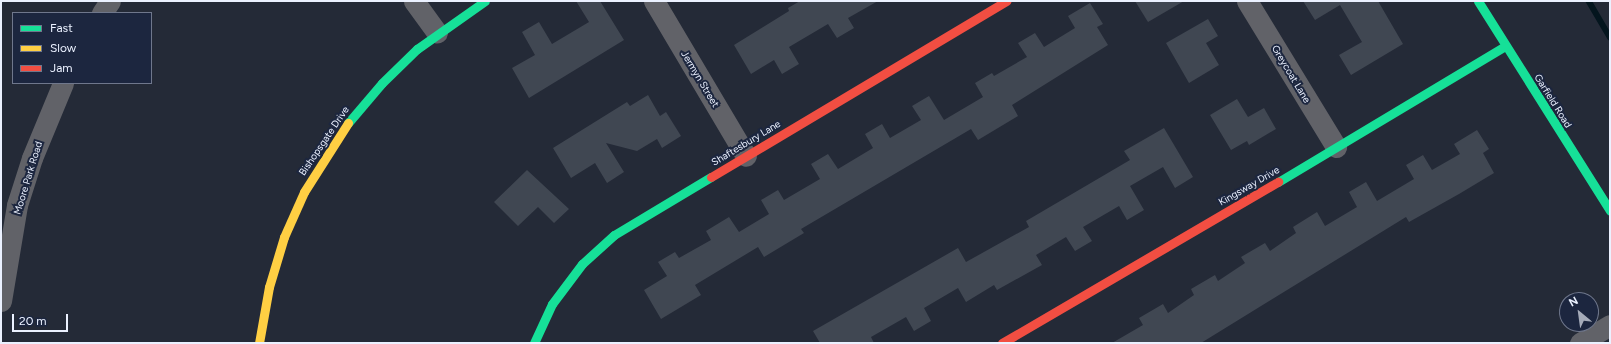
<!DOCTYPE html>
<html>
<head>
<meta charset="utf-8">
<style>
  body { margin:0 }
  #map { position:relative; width:1611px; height:344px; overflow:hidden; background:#242a37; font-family:Figtree,sans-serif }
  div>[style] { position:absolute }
  .stream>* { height:5.5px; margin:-2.75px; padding:0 2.75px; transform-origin:2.75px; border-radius:2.75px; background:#04151e }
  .building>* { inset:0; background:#404752 }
  .street>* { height:21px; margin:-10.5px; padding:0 10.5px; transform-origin:10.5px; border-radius:10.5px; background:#616268 }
  .fast>* { height:9px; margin:-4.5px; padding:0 4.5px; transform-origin:4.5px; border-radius:4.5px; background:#16e098 }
  .slow>* { height:9px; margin:-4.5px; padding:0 4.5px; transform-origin:4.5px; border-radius:4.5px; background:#ffcf43 }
  .jam>* { height:9px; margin:-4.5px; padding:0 4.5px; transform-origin:4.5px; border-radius:4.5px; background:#f24e42 }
  span { translate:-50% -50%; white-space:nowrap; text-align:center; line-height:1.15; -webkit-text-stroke:4px #1c263f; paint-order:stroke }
  .street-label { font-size:10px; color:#ebf1ff }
  .frame { position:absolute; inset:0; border:2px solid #ebf1ff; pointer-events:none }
  .legend { position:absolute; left:12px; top:12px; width:140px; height:72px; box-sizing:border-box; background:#1c263f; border:1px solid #6f778c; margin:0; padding:5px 7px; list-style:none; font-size:12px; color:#ebf1ff }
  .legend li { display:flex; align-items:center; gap:8px; height:20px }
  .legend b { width:20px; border:1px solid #6f778c }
  .north { position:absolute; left:1559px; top:292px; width:40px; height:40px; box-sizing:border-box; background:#1c263f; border:1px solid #6f778c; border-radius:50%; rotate:331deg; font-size:11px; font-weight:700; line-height:16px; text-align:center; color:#ebf1ff }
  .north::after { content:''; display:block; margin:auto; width:14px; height:18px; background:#a5abb9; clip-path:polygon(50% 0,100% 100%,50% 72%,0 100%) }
  .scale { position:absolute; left:12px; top:314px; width:56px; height:18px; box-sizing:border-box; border:2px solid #ebf1ff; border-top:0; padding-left:5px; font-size:12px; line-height:14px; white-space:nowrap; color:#ebf1ff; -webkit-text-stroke:3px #1c263f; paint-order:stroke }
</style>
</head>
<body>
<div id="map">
  <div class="stream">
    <div style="left:1589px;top:1px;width:42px;rotate:59.7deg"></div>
  </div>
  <div class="building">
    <div style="clip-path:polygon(576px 1px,600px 1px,624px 40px,529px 98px,512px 68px,535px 55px,522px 32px,539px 22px,552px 44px,589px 22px)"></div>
    <div style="clip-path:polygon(800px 1px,878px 1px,848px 18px,854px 28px,837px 38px,828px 24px,789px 47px,799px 64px,782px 74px,774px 60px,751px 74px,734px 45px,789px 11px,788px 8px)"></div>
    <div style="clip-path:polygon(1135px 1px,1184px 1px,1148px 22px)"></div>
    <div style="clip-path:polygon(1303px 1px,1378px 1px,1403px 44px,1351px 75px,1339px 55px,1362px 42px,1340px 5px,1315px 20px)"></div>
    <div style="clip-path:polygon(1090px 3px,1103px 24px,1097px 27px,1108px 45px,1012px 105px,1018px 116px,978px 140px,971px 129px,801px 229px,804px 233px,764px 257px,758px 247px,695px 285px,701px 295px,661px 319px,644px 290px,667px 276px,658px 262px,675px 252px,679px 258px,711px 240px,706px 231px,729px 217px,739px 232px,769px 214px,761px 200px,778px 190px,784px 200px,820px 179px,811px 164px,828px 154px,838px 169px,873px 148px,865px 134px,882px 124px,890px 138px,921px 120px,912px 106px,929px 96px,944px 120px,983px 97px,975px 83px,992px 73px,994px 76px,1027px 57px,1018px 43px,1035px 33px,1044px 47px,1075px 28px,1068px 16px)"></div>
    <div style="clip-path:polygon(1208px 19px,1218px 36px,1206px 43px,1219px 65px,1189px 83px,1166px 43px)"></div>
    <div style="clip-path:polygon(648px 95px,660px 116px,666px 112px,681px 136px,662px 148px,657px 139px,637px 151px,606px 143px,624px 172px,607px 183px,595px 163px,571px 178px,553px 148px,627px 102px,630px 106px)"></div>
    <div style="clip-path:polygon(1237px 99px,1248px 117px,1264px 108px,1276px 129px,1249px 145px,1247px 141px,1231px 150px,1210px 115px)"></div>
    <div style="clip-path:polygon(1164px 128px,1193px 177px,1175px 188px,1163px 167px,1130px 186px,1144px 210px,1127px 220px,1119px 206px,1083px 227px,1092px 241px,1075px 251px,1066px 237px,1036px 255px,1042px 265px,997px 290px,994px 285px,966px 302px,958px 288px,924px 308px,931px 321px,914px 331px,906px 317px,871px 337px,874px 343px,820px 343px,813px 331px,958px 248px,966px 262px,1029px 227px,1026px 221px,1130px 160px,1124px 151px)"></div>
    <div style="clip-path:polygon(1477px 130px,1489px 149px,1483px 153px,1494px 173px,1459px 194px,1409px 222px,1406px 217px,1201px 343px,1112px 343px,1143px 325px,1139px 318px,1163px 304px,1168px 313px,1194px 295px,1191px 289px,1215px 275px,1218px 281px,1245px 263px,1241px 257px,1265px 243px,1270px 251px,1296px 233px,1293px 227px,1317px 212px,1325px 226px,1357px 207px,1349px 192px,1366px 182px,1377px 201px,1414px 179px,1406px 165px,1423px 155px,1432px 170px,1460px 154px,1454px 144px)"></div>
    <div style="clip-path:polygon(527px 170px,569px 209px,554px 223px,538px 207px,518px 226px,494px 202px)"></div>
  </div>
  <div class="street">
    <div style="left:414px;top:1px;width:39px;rotate:54deg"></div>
    <div style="left:654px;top:1px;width:180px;rotate:59.3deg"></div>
    <div style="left:1247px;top:1px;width:171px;rotate:58.6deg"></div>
    <div style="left:102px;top:13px;width:14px;rotate:-56deg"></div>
    <div style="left:1px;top:301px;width:97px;rotate:-80.5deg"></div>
    <div style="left:17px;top:205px;width:49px;rotate:-72.3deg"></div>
    <div style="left:32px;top:158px;width:81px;rotate:-67.5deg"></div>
    <div style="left:1580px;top:343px;width:35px;rotate:-31deg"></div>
  </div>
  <div class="fast">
    <div style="left:1478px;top:1px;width:248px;rotate:57.8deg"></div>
    <div style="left:348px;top:123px;width:52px;rotate:-49.6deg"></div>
    <div style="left:382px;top:83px;width:49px;rotate:-44.2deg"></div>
    <div style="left:417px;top:49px;width:83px;rotate:-35.2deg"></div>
    <div style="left:1278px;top:182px;width:265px;rotate:-30.9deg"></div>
    <div style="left:534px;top:343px;width:43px;rotate:-65.2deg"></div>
    <div style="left:552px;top:304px;width:50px;rotate:-53.1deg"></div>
    <div style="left:582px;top:264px;width:43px;rotate:-42.2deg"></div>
    <div style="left:614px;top:235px;width:113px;rotate:-30.9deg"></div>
  </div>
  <div class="slow">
    <div style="left:259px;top:343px;width:57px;rotate:-79.9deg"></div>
    <div style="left:269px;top:287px;width:52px;rotate:-73.3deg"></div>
    <div style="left:284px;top:237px;width:49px;rotate:-66deg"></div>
    <div style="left:304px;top:192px;width:82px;rotate:-57.5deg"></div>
  </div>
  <div class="jam">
    <div style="left:711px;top:177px;width:344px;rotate:-30.8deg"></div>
    <div style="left:1002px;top:343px;width:320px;rotate:-30.3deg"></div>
  </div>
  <div class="street-label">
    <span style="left:1291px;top:74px;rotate:59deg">Greycoat Lane</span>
    <span style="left:700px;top:79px;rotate:59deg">Jermyn Street</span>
    <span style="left:1553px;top:101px;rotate:58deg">Garfield Road</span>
    <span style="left:324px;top:141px;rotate:-56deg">Bishopsgate Drive</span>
    <span style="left:746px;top:143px;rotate:-31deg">Shaftesbury Lane</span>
    <span style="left:28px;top:178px;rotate:-73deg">Moore Park Road</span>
    <span style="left:1249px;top:186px;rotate:-30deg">Kingsway Drive</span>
  </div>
  <div class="frame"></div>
  <ul class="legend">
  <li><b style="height:5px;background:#16e098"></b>Fast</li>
  <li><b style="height:5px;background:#ffcf43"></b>Slow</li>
  <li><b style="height:5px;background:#f24e42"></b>Jam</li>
  </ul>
  <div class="north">N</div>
  <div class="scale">20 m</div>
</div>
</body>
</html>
